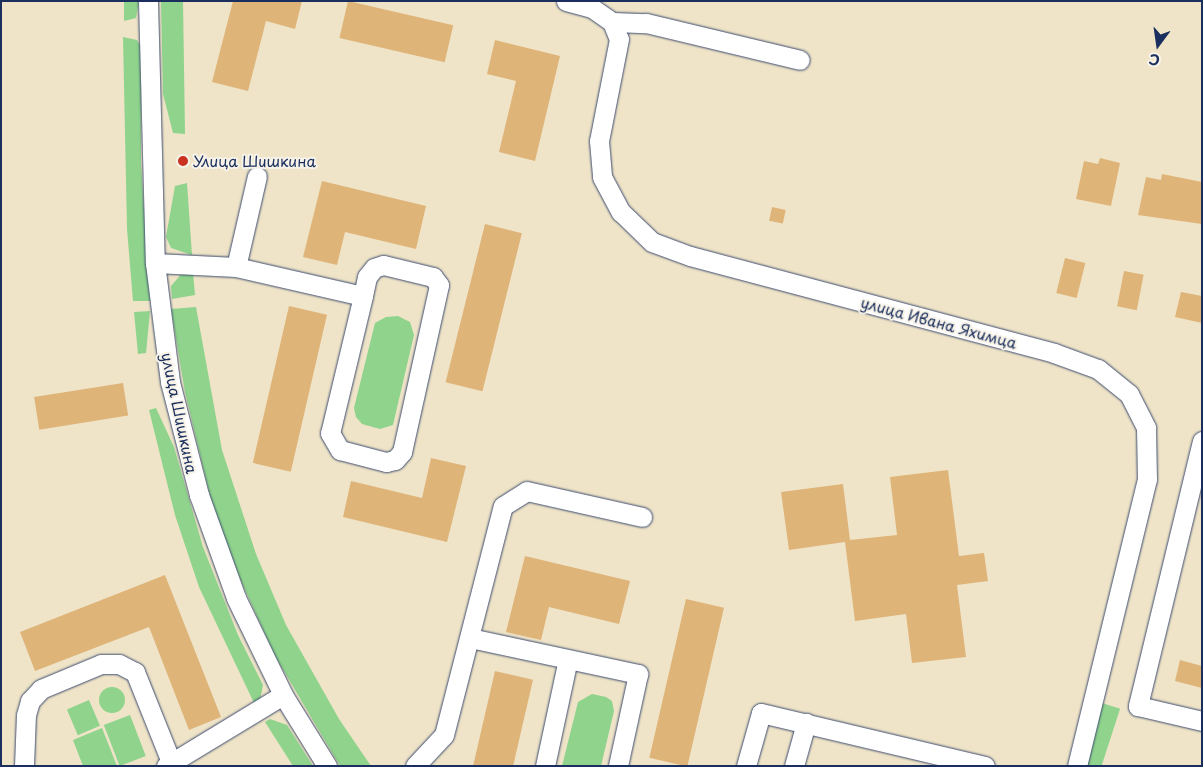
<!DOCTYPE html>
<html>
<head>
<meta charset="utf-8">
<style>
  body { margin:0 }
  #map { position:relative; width:1203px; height:767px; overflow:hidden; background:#efe4c8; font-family:"Playpen Sans",sans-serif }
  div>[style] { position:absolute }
  .green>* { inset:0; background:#8fd38c; transform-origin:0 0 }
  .round { border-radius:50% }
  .building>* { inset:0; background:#dfb479; transform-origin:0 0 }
  .roads { filter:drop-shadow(0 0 1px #3b4a6e) drop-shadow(0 0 1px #3b4a6e) }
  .minor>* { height:19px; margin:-9.5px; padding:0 9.5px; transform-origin:9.5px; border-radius:9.5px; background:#fff }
  .dots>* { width:14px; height:14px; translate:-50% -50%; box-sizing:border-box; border:2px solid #f7f3e8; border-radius:50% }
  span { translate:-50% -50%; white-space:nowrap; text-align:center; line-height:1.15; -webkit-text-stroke:4px #f7f3e8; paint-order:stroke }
  .poi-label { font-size:15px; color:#1b2f5e }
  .left { translate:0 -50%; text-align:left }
  .street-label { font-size:15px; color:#1b2f5e }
  .frame { position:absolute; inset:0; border:2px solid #1b2f5e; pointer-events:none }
  .north { position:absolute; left:1133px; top:20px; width:50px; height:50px; -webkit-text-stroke:4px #f7f3e8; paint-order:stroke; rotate:194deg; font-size:14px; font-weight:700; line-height:20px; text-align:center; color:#1b2f5e }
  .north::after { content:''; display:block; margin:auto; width:18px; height:22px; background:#1b2f5e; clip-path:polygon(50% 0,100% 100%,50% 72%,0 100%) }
</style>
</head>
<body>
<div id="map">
  <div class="green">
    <div style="clip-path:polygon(124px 1px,139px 1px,136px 18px,124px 21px)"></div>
    <div style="clip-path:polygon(161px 1px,183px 1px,185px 134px,173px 133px,163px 94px)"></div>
    <div style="clip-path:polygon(123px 37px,137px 40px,141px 47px,141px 164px,150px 301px,133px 301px,127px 229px)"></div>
    <div style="clip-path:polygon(187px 183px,192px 255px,171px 248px,166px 237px,175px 186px)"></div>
    <div style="clip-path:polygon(183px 272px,193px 272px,195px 295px,172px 299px,171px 286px)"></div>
    <div style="clip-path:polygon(196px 307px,222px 450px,256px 554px,286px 625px,339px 719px,371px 766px,340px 766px,275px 656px,241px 581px,212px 504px,185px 392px,171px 309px)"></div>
    <div style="clip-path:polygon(150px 311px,146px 353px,138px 354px,134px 312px)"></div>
    <div style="clip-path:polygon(398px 316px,410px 322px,414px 335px,393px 425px,380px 429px,362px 424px,356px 417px,354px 408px,375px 323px,386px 317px)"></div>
    <div style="clip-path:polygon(156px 408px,174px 447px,203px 547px,238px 635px,263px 685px,260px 700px,254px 703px,199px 587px,175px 515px,149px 410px)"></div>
    <div class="round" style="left:99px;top:687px;width:26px;height:26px"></div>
    <div style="clip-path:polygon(592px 694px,606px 697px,612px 701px,614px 711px,601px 766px,562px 766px,578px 702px)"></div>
    <div style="left:89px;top:700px;width:28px;height:24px;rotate:67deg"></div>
    <div style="left:1102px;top:703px;width:19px;height:65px;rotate:18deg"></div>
    <div style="left:130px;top:715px;width:44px;height:28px;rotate:69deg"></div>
    <div style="clip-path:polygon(270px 719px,287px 725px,313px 766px,293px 766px,265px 722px)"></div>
    <div style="clip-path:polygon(102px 728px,117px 766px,83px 766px,73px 740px)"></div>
  </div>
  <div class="building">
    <div style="clip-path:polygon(233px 1px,302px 1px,295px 29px,266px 21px,248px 91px,212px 82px)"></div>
    <div style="left:348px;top:1px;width:108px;height:38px;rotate:13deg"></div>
    <div style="clip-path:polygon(495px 40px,560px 56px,535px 161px,499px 152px,516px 81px,487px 74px)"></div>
    <div style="clip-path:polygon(1100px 158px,1120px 163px,1111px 206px,1076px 199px,1084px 161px,1098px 164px)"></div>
    <div style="clip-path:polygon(1162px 174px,1202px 182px,1202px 224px,1138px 215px,1146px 177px,1161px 180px)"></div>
    <div style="clip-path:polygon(322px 181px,426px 206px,416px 249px,345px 232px,337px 265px,303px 257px)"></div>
    <div style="left:772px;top:207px;width:14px;height:14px;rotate:12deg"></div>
    <div style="left:485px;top:224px;width:38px;height:163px;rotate:14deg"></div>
    <div style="left:1065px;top:258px;width:21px;height:36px;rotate:14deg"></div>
    <div style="left:1124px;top:271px;width:20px;height:36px;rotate:11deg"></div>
    <div style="clip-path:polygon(1181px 292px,1202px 296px,1202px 323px,1175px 317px)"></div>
    <div style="left:289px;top:306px;width:39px;height:161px;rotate:13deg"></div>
    <div style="left:123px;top:383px;width:33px;height:90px;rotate:81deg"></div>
    <div style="clip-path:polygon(431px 458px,466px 466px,447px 542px,343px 517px,351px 481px,422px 498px)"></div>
    <div style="clip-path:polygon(948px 470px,959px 556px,984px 553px,988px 581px,957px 585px,966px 657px,912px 663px,906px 614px,855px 621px,845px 542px,789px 550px,781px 492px,843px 484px,850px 540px,897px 535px,890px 477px)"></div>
    <div style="clip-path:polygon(525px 556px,630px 581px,619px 624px,549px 607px,541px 640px,506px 632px)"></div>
    <div style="clip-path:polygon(165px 575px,221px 717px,189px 730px,149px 627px,35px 671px,20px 632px)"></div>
    <div style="left:686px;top:599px;width:39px;height:163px;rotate:13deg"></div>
    <div style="clip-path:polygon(1180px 660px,1202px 666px,1202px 688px,1175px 681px)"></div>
    <div style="left:495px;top:671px;width:39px;height:98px;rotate:13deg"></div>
  </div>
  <div class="roads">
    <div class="minor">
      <div style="left:148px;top:1px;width:262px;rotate:88.5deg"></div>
      <div style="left:155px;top:263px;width:120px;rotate:82.8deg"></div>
      <div style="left:170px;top:382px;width:117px;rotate:75.6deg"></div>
      <div style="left:199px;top:495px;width:109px;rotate:70.2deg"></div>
      <div style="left:236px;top:598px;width:108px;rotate:64.1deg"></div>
      <div style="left:283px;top:695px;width:84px;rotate:58.2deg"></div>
      <div style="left:566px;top:1px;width:27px;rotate:15deg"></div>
      <div style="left:592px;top:8px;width:24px;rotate:35deg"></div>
      <div style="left:612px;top:22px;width:18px;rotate:68deg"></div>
      <div style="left:619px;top:39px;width:104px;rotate:101.1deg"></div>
      <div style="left:599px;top:141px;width:36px;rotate:85deg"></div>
      <div style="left:602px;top:177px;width:40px;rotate:62deg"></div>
      <div style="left:621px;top:212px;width:43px;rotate:44.1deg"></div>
      <div style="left:652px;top:242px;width:40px;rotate:20.2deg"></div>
      <div style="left:690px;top:256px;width:377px;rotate:14.9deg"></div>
      <div style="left:1054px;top:353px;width:47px;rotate:20deg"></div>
      <div style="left:1098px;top:369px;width:40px;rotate:39deg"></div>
      <div style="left:1129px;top:394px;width:38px;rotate:63deg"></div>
      <div style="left:1146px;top:428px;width:51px;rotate:88.9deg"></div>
      <div style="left:1147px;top:479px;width:295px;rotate:103.7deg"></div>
      <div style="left:612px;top:22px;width:34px;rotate:2deg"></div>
      <div style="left:646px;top:23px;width:158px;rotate:13.5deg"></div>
      <div style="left:155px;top:263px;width:81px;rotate:2.8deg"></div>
      <div style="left:236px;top:267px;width:130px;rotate:12.9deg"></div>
      <div style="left:363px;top:296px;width:141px;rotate:103.5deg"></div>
      <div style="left:330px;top:433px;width:20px;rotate:60deg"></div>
      <div style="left:340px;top:450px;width:48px;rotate:14.6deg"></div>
      <div style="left:386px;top:462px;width:9px;rotate:-13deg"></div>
      <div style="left:395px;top:460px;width:11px;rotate:-49deg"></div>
      <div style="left:402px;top:452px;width:171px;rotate:-77.5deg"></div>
      <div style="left:439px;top:285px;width:10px;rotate:-127deg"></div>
      <div style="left:433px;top:277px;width:51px;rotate:-166.5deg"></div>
      <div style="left:383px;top:265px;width:9px;rotate:162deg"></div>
      <div style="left:374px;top:268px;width:11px;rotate:128deg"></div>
      <div style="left:367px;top:277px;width:19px;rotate:102deg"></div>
      <div style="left:236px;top:267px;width:93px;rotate:-77deg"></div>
      <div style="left:1202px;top:441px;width:273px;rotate:103.6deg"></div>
      <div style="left:1138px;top:706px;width:66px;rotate:13.2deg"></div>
      <div style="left:470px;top:638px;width:172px;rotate:12.1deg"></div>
      <div style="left:638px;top:674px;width:94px;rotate:102.3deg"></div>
      <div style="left:24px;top:766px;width:51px;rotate:-87.8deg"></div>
      <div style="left:26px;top:715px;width:15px;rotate:-74deg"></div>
      <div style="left:30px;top:701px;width:16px;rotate:-47deg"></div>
      <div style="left:41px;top:689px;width:65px;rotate:-22.6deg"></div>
      <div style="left:101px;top:664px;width:18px"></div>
      <div style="left:119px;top:664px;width:18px;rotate:27deg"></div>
      <div style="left:135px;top:672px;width:97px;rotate:68.2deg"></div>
      <div style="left:166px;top:766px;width:137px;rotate:-31.3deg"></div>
      <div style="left:415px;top:766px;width:42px;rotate:-46.9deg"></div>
      <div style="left:444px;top:735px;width:236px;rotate:-75.6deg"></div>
      <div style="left:503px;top:506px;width:28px;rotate:-32deg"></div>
      <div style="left:527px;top:491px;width:118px;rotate:12.7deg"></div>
      <div style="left:545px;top:766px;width:109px;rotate:-77.9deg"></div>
      <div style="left:746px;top:766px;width:55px;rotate:-74.2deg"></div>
      <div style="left:761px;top:713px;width:230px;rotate:13.3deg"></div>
      <div style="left:794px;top:766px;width:45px;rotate:-74.4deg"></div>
    </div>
  </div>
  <div class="dots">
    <div style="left:183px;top:161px;background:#c8321e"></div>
  </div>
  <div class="poi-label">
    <span class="left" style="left:193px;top:161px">Улица Шишкина</span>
  </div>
  <div class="street-label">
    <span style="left:939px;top:322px;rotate:15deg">улица Ивана Яхимца</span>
    <span style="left:180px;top:413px;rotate:78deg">улица Шишкина</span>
  </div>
  <div class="frame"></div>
  <div class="north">С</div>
</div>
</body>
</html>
